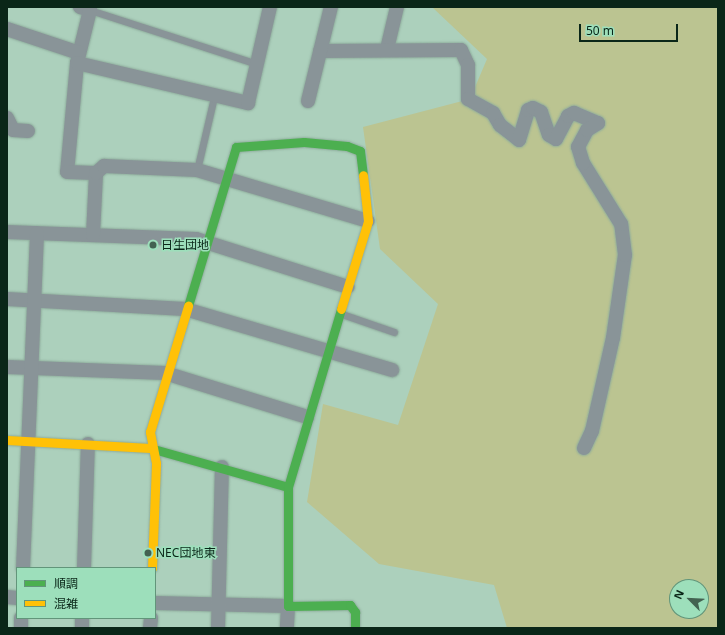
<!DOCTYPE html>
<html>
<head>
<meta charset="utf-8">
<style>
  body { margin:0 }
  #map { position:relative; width:725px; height:635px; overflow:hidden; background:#acd0bc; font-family:"Noto Sans","Noto Sans JP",sans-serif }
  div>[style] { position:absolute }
  .green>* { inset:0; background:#bbc491 }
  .roads { filter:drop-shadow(0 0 1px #8eac9c) drop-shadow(0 0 1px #8eac9c) }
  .lane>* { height:7px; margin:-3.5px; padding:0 3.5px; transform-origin:3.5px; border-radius:3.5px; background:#899498 }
  .street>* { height:14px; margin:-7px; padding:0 7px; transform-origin:7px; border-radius:7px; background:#899498 }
  .fast>* { height:9px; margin:-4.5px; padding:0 4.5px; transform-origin:4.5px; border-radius:4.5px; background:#4caf50 }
  .slow>* { height:9px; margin:-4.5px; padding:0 4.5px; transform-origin:4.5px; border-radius:4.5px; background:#ffc107 }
  .dots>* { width:11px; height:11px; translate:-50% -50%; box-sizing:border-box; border:2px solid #9ddfbb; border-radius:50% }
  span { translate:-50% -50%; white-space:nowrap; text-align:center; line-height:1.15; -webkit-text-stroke:3px #9ddfbb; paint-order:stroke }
  .poi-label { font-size:12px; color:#0a2618 }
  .left { translate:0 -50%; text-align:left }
  .frame { position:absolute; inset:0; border:8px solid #0a2618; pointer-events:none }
  .legend { position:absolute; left:16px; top:567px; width:140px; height:52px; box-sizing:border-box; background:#9ddfbb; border:1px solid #62957a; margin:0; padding:5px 7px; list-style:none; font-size:12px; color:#0a2618 }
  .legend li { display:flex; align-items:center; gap:8px; height:20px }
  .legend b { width:20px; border:1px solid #62957a }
  .north { position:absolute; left:669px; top:579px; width:40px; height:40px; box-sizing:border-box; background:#9ddfbb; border:1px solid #62957a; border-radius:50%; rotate:294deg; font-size:11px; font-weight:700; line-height:16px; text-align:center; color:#0a2618 }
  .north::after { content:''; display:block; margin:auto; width:14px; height:18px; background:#436251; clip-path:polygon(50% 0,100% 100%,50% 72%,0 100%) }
  .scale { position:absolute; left:579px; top:24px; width:99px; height:18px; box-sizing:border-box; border:2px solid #0a2618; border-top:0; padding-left:5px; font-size:12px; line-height:14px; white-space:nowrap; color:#0a2618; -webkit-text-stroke:3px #9ddfbb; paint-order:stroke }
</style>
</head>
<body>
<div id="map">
  <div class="green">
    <div style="clip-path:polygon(evenodd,432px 7px,718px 7px,718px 628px,507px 628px,494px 585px,379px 564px,307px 502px,323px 404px,398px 425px,438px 304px,380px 249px,363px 127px,470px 99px,487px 59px,432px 7px,677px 587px,701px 587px,701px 611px,677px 611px,677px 587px)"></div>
  </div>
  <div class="roads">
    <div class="lane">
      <div style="left:90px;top:10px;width:176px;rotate:17.9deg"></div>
      <div style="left:197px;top:170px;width:75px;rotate:-76.9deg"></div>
      <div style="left:342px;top:314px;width:55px;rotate:19.1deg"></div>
    </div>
    <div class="street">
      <div style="left:80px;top:7px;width:10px;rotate:17deg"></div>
      <div style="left:90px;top:10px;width:55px;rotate:103.8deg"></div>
      <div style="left:77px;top:63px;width:109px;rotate:95.2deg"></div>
      <div style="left:67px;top:172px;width:29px;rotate:2deg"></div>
      <div style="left:7px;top:29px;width:76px;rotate:18.4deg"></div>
      <div style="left:387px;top:49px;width:43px;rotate:-76.6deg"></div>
      <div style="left:320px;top:51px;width:141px;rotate:-0.4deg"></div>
      <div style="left:461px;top:50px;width:17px;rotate:65deg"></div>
      <div style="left:468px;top:65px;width:34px;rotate:90deg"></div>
      <div style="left:468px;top:99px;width:29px;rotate:29deg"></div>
      <div style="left:493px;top:113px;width:14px;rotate:60deg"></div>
      <div style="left:500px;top:125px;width:24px;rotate:38deg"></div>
      <div style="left:519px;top:140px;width:31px;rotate:-73deg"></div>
      <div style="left:528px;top:110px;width:5px;rotate:-22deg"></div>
      <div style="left:533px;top:108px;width:9px;rotate:27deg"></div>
      <div style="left:541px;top:112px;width:24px;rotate:71deg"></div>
      <div style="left:549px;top:135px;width:8px;rotate:30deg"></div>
      <div style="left:556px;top:139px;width:26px;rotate:-62deg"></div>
      <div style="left:568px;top:116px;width:7px;rotate:-27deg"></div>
      <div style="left:574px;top:113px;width:26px;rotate:23deg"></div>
      <div style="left:77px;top:63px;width:176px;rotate:13.2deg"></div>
      <div style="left:248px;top:103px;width:98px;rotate:-77.1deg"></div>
      <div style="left:308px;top:101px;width:97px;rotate:-76.3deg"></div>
      <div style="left:7px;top:118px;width:13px;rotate:63deg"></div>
      <div style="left:13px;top:130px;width:15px;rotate:4deg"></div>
      <div style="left:7px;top:232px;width:189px;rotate:2.1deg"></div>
      <div style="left:196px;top:239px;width:159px;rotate:17.5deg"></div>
      <div style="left:93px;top:235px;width:62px;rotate:-87.2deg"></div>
      <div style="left:96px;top:173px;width:11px;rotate:-41deg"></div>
      <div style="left:104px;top:166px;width:93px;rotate:2.5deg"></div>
      <div style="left:197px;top:170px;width:178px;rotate:16.6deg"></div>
      <div style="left:7px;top:299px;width:178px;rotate:3.2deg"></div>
      <div style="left:185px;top:309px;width:216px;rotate:16.4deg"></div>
      <div style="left:7px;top:367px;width:158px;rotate:2.2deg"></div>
      <div style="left:165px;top:373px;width:149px;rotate:17.2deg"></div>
      <div style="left:584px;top:448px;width:19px;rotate:-65deg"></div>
      <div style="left:592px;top:431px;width:95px;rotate:-77.3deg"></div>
      <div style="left:613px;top:338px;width:84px;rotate:-81.8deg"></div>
      <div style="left:625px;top:255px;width:31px;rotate:-97deg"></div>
      <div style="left:621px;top:224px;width:72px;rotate:-121.9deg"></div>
      <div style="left:583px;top:163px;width:17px;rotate:-107deg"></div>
      <div style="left:578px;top:147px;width:19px;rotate:-62deg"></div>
      <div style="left:587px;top:130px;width:13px;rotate:-32deg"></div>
      <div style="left:23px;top:568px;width:335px;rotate:-87.6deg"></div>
      <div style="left:84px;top:568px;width:124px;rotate:-88.2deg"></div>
      <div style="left:7px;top:597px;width:10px;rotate:6deg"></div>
      <div style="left:155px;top:603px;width:133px;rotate:1.3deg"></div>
      <div style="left:288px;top:606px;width:22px;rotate:93deg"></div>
      <div style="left:21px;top:628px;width:10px;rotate:-90deg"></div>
      <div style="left:82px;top:628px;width:10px;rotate:-90deg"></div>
      <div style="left:150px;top:628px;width:10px;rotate:-84deg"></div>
      <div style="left:218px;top:628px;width:161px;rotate:-88.6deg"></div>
    </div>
    <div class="fast">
      <div style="left:188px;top:306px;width:166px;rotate:-73.2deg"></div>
      <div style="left:236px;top:147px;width:68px;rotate:-4.2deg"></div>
      <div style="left:304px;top:142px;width:43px;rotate:5.3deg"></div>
      <div style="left:347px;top:146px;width:14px;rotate:21deg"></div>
      <div style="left:360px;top:151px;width:24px;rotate:83deg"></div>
      <div style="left:150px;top:448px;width:143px;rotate:15.8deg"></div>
      <div style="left:288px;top:487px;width:119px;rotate:90deg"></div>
      <div style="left:288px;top:606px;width:62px;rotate:-0.9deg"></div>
      <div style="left:350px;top:605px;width:9px;rotate:54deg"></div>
      <div style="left:355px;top:612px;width:16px;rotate:90deg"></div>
      <div style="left:288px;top:487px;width:186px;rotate:-73.4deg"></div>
    </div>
    <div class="slow">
      <div style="left:341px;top:309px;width:92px;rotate:-72.9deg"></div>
      <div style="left:368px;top:221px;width:46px;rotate:-96.2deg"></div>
      <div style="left:7px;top:440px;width:143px;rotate:3.2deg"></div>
      <div style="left:152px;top:568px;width:105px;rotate:-87.8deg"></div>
      <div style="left:156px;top:463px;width:32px;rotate:-101deg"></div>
      <div style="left:150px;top:432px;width:132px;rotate:-73.2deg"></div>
    </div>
  </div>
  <div class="dots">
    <div style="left:153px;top:245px;background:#436251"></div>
    <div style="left:148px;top:553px;background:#436251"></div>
  </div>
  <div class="poi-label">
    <span class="left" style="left:161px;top:245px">日生団地</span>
    <span class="left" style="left:156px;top:553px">NEC団地東</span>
  </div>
  <div class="frame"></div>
  <ul class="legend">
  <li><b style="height:5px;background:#4caf50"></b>順調</li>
  <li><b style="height:5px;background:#ffc107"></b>混雑</li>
  </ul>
  <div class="north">N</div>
  <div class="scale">50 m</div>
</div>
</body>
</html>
